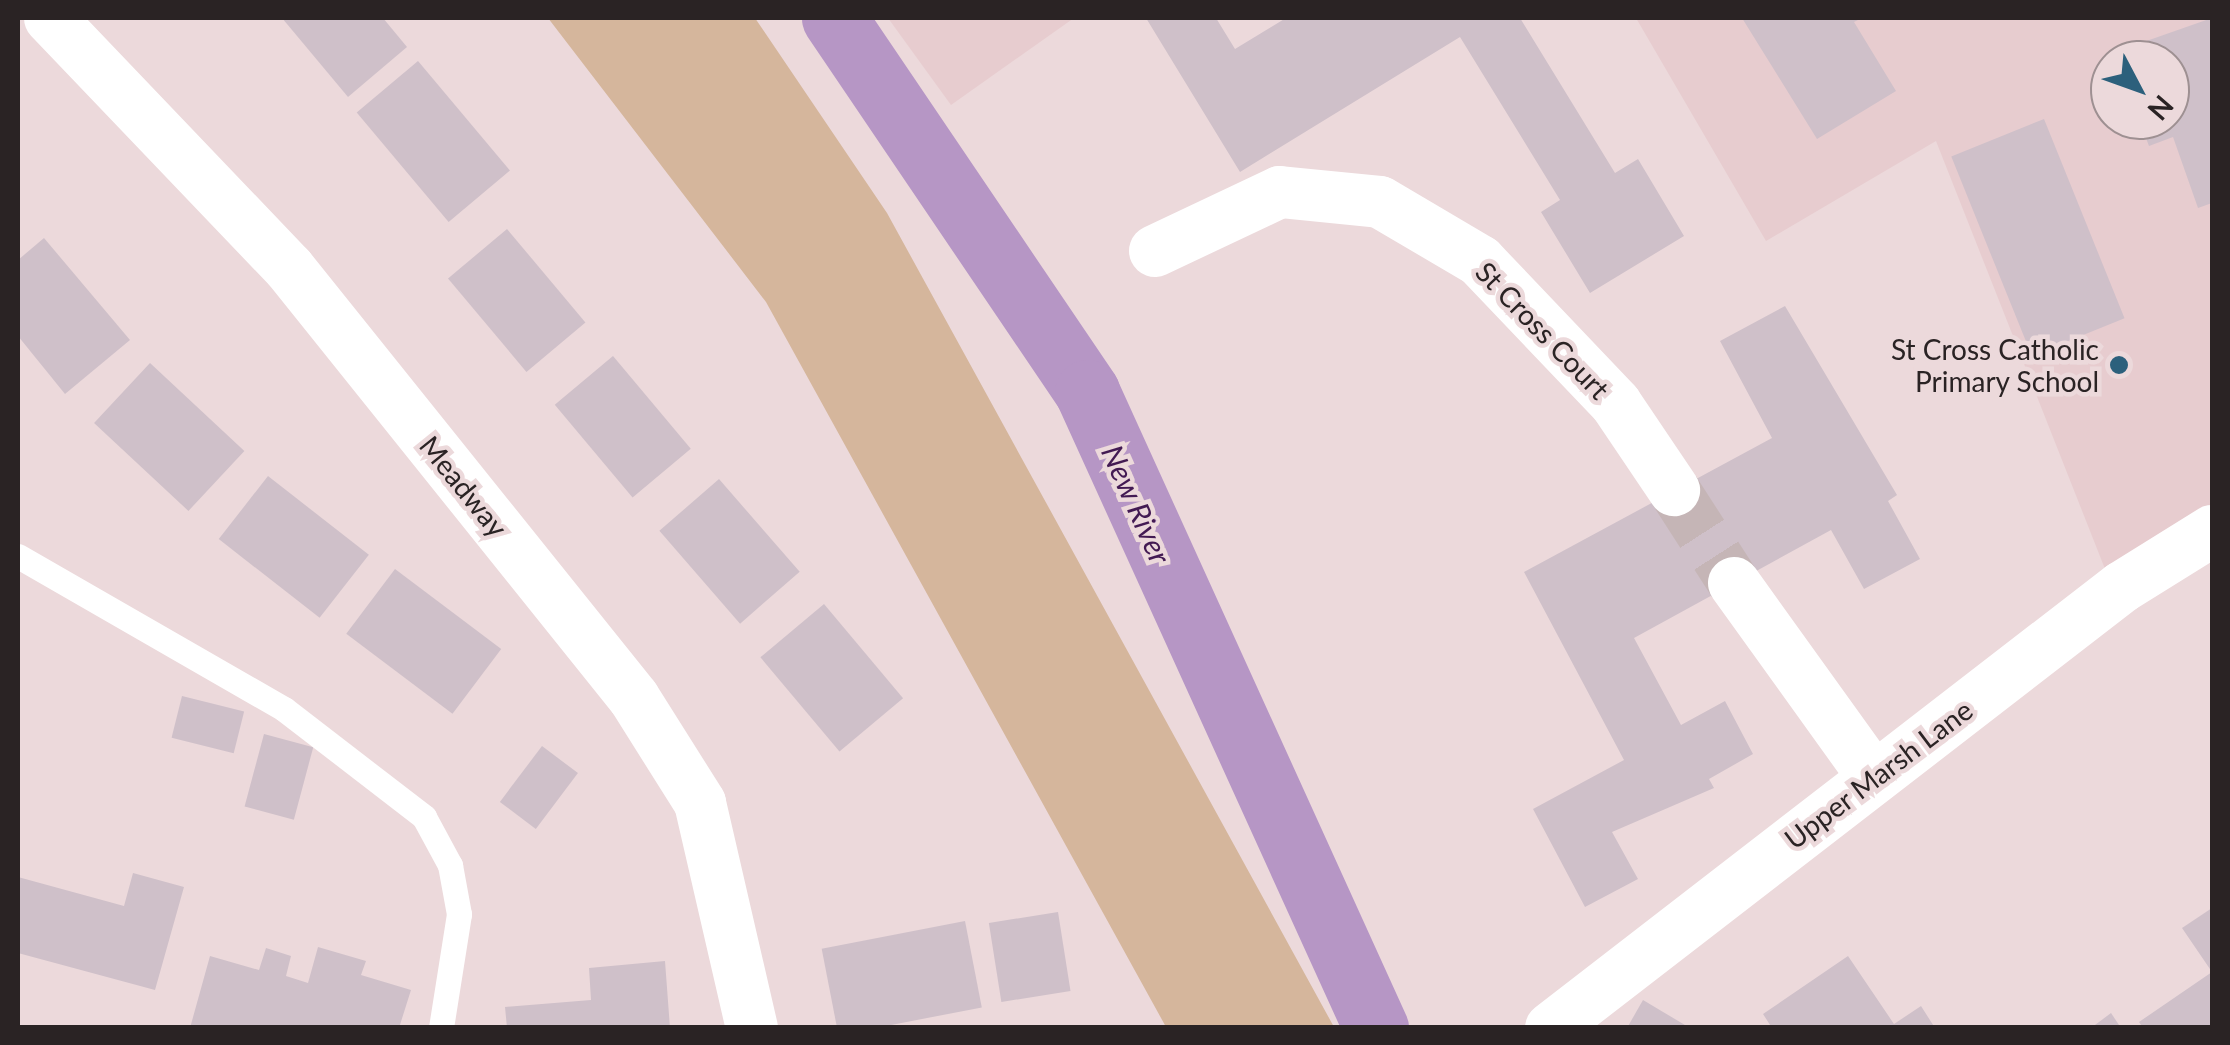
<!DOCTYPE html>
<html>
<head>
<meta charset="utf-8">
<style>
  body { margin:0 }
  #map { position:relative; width:2230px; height:1045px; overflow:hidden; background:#ecd9db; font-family:Lato,sans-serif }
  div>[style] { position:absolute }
  .built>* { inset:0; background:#e7cccf }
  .green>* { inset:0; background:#d5b69c }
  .canal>* { height:65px; margin:-32.5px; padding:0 32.5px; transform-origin:32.5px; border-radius:32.5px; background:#b696c5 }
  .building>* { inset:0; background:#cfc0c9; transform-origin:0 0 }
  .street-tunnel>* { height:52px; margin-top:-26px; transform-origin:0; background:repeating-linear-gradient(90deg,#c5b5b6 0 52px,transparent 0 78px) }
  .lane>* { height:25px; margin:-12.5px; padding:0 12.5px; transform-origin:12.5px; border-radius:12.5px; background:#fff }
  .street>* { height:52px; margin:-26px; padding:0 26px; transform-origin:26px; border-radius:26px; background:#fff }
  .dots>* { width:28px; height:28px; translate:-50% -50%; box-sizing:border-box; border:5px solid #ecd9db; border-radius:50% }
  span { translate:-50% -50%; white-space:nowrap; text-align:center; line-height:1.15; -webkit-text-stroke:9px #ecd9db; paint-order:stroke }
  .street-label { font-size:28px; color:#2a2324 }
  .poi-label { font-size:28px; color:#2a2324 }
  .right { translate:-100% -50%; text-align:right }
  .water-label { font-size:30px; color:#431a53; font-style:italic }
  .frame { position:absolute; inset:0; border:20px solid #2a2324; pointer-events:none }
  .north { position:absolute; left:2090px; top:40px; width:100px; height:100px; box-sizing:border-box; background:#ecd9db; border:2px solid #9e9092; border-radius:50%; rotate:131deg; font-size:28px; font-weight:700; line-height:40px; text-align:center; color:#2a2324 }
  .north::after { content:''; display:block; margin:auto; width:35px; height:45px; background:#2c607c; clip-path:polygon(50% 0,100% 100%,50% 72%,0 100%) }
</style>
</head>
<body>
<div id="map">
  <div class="built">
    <div style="clip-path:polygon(888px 18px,1074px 18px,951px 105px)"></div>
    <div style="clip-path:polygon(evenodd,1636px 18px,2212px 18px,2212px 505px,2107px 574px,1936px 141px,1766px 241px,1636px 18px,2110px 60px,2170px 60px,2170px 120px,2110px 120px,2110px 60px)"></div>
  </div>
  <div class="green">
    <div style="clip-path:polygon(548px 18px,755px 18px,887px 213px,1334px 1027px,1166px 1027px,766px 302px)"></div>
  </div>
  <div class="canal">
    <div style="left:834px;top:18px;width:452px;rotate:55.9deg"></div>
    <div style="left:1087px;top:392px;width:699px;rotate:65.56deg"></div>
  </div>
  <div class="building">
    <div style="clip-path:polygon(282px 18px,383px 18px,407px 47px,348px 97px)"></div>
    <div style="clip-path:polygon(1146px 18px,1216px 18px,1235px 49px,1286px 18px,1520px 18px,1615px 173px,1638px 159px,1684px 236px,1590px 293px,1541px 212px,1560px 200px,1460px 37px,1240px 172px)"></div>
    <div style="clip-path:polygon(1742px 18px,1862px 18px,1854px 22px,1896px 91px,1817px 139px)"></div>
    <div style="clip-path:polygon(2212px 18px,2212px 203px,2198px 208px,2173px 137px,2149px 146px,2139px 120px,2170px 120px,2170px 60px,2118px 60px,2115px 52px)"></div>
    <div style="left:418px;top:61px;width:143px;height:80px;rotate:50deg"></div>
    <div style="left:2044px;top:119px;width:215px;height:100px;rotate:68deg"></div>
    <div style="left:507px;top:229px;width:122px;height:77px;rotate:50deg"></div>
    <div style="clip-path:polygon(44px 238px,130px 340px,65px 394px,18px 336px,18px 260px)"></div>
    <div style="clip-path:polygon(1785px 306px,1897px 495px,1888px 501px,1920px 559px,1864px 589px,1831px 530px,1634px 638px,1681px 725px,1725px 701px,1753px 754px,1709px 779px,1714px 788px,1612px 832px,1638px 879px,1585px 907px,1533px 809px,1624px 760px,1524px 572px,1772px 438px,1720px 341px)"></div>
    <div style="left:613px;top:356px;width:121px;height:76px;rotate:50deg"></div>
    <div style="left:150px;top:363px;width:129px;height:82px;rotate:43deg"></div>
    <div style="left:268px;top:476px;width:128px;height:80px;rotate:38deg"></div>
    <div style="left:719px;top:479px;width:123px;height:79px;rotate:49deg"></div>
    <div style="left:395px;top:569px;width:133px;height:81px;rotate:37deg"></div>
    <div style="left:824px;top:604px;width:123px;height:83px;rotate:50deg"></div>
    <div style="left:182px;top:696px;width:64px;height:43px;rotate:14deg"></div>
    <div style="left:264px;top:734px;width:51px;height:75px;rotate:15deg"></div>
    <div style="left:542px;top:746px;width:45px;height:70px;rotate:37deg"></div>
    <div style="clip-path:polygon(133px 873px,184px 887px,155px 990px,18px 953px,18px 877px,124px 906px)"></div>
    <div style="clip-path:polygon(2212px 908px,2212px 1028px,2143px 1028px,2139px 1022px,2212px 972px,2182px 928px)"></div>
    <div style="left:1058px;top:912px;width:80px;height:70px;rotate:81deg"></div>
    <div style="left:965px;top:921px;width:88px;height:146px;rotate:79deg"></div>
    <div style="clip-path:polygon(318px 947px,366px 961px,361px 975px,411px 990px,399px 1028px,190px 1028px,210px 956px,259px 970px,266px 948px,291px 956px,286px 976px,308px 983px)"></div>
    <div style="clip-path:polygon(1848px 956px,1894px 1024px,1921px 1006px,1935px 1028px,1772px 1028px,1763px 1014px)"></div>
    <div style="clip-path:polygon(665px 961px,670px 1028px,507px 1028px,505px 1007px,591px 1000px,589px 968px)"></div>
    <div style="clip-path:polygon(1643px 1000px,1690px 1028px,1627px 1028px)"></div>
    <div style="clip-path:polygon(2111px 1013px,2121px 1028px,2091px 1028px)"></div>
  </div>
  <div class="street-tunnel">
    <div style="left:1674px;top:490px;width:111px;rotate:57.2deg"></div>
  </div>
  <div class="lane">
    <div style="left:18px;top:556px;width:307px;rotate:29.9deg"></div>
    <div style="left:284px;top:709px;width:177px;rotate:37.6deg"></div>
    <div style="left:424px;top:817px;width:55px;rotate:61.6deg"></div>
    <div style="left:450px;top:865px;width:50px;rotate:79.6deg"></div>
    <div style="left:459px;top:914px;width:115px;rotate:99deg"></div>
  </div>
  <div class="street">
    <div style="left:50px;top:18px;width:346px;rotate:46.3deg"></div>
    <div style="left:289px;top:268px;width:551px;rotate:51.26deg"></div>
    <div style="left:634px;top:698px;width:124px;rotate:57.8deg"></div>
    <div style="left:700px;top:803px;width:231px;rotate:77deg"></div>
    <div style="left:1155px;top:251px;width:138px;rotate:-25.3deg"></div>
    <div style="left:1280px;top:192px;width:100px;rotate:5.7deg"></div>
    <div style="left:1380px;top:202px;width:116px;rotate:30.5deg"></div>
    <div style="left:1480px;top:261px;width:197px;rotate:46.4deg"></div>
    <div style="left:1616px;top:404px;width:104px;rotate:56deg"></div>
    <div style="left:1734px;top:583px;width:240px;rotate:54.3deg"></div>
    <div style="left:1551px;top:1028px;width:721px;rotate:-37.68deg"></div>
    <div style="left:2122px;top:587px;width:106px;rotate:-31.9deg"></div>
  </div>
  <div class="dots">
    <div style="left:2119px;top:365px;background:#2c607c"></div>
  </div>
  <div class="street-label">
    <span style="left:1543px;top:330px;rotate:46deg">St Cross Court</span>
    <span style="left:464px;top:486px;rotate:51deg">Meadway</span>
    <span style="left:1878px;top:774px;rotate:-37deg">Upper Marsh Lane</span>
  </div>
  <div class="poi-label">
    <span class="right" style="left:2099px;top:365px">St Cross Catholic<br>Primary School</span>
  </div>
  <div class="water-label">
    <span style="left:1137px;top:504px;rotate:66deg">New River</span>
  </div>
  <div class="frame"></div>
  <div class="north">N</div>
</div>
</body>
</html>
